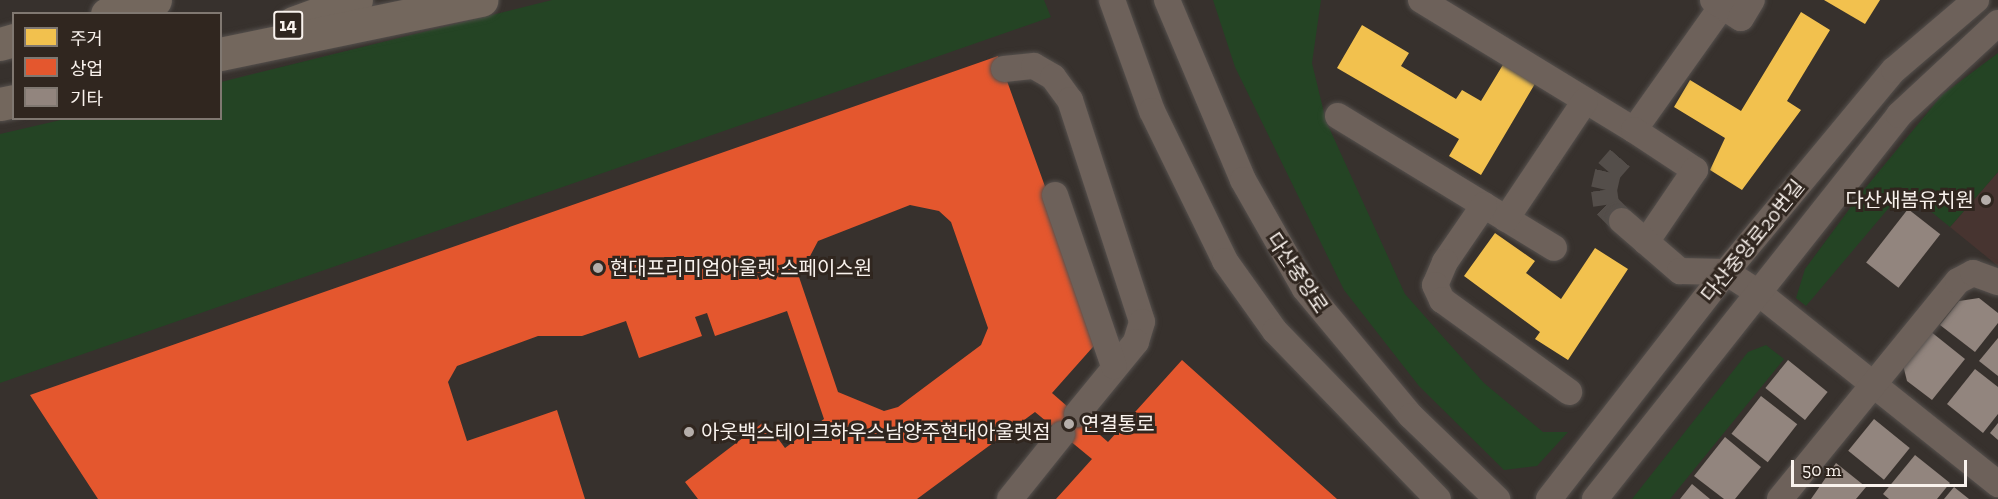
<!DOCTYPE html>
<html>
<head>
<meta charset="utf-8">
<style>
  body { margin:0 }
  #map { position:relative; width:1998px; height:499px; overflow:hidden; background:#37312d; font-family:"Zilla Slab","Noto Sans KR",serif }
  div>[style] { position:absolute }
  .education>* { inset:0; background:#473430 }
  .green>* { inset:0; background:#244424 }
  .homes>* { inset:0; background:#f2c14e }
  .shops>* { inset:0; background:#e4572e }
  .building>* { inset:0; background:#92857e; transform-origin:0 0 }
  .minor-tunnel>* { height:26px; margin-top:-13px; transform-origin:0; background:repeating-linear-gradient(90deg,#544e4a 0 26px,transparent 0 39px) }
  .roads { filter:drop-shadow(0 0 2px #55504d) drop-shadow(0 0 2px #55504d) }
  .minor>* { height:26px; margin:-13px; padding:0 13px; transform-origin:13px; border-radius:13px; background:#6d615a }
  .highway>* { height:33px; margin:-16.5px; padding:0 16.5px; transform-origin:16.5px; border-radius:16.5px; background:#73675d }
  .dots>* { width:16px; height:16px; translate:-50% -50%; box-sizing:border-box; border:3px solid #30261f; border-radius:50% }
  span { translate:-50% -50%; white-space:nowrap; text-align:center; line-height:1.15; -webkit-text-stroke:6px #30261f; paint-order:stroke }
  .shield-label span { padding:2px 4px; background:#30261f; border:2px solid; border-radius:4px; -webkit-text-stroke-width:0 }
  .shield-label { font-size:18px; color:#f9f2ed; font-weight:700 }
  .poi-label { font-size:20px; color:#f9f2ed }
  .right { translate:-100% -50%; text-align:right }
  .left { translate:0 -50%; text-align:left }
  .street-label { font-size:20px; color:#f9f2ed }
  .legend { position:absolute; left:12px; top:12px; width:210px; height:108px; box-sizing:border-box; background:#30261f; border:2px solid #807871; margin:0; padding:8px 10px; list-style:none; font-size:18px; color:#f9f2ed }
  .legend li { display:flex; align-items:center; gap:12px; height:30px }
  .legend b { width:30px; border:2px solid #807871 }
  .scale { position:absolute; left:1791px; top:460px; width:176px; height:27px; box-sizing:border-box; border:3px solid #f9f2ed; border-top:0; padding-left:8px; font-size:18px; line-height:21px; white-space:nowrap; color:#f9f2ed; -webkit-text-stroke:4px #30261f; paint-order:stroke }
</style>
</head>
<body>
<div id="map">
  <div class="education">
    <div style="clip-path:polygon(1998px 172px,1998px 266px,1950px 227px)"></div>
  </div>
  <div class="green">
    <div style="clip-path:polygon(552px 0,1044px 0,1051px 17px,0 383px,0 134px,65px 119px,220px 118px,221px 82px)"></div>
    <div style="clip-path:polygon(1213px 0,1321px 0,1312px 63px,1326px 121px,1405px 294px,1484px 383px,1543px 432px,1568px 432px,1537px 466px,1504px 470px,1419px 386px,1344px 290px,1235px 67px)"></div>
    <div style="clip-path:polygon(1998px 53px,1998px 172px,1950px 227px,1904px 190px,1806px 306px,1796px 298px,1805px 269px,1862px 192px,1942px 95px)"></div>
    <div style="clip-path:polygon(1766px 345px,1784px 359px,1670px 499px,1632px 499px,1748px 352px)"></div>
  </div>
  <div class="homes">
    <div style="clip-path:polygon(1824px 0,1880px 0,1865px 24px)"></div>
    <div style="clip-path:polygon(1801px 12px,1830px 30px,1787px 101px,1801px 110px,1742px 190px,1710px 170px,1725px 138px,1674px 107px,1690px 80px,1741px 111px)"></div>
    <div style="clip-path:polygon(1362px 25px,1409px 53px,1401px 66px,1456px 99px,1462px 90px,1481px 101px,1504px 63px,1536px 82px,1481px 175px,1449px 156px,1459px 139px,1337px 68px)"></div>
    <div style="clip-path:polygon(1495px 233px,1535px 261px,1526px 273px,1561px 299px,1595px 248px,1628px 269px,1568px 360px,1535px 339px,1540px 332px,1464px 276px)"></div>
  </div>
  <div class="shops">
    <div style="clip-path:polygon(evenodd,998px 56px,1100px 339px,1052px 393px,1108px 442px,1182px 360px,1337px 499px,1056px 499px,1092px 459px,1035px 412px,917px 499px,698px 499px,685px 482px,765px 421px,785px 448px,824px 419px,787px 311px,715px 336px,707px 313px,695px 317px,702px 336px,639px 358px,626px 321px,582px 336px,538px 336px,457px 366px,448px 382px,467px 441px,557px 410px,585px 499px,98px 499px,30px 395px,998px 56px,910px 205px,939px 211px,951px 222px,988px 328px,981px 345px,898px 407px,884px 411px,838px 392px,799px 277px,818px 241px,910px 205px)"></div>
  </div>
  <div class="building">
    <div style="left:1908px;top:209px;width:41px;height:68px;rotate:38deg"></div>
    <div style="clip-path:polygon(1979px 298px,1998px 313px,1998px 323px,1975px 352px,1940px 325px,1959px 301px)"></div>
    <div style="clip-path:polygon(1930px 331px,1965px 359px,1932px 400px,1907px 381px,1903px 365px)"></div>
    <div style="clip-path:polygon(1998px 338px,1998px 376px,1979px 361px)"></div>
    <div style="left:1788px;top:360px;width:51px;height:36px;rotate:39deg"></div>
    <div style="clip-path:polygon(1975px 369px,1998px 387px,1998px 414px,1983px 433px,1947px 404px)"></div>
    <div style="left:1761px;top:396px;width:46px;height:48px;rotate:38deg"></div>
    <div style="left:1874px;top:419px;width:46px;height:41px;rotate:39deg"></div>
    <div style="clip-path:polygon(1998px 423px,1998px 440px,1990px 433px)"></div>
    <div style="clip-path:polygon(1725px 437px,1761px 467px,1735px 499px,1724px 499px,1694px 476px)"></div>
    <div style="clip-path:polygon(1915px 455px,1950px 483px,1937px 499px,1889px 499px,1883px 494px)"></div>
    <div style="clip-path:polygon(1836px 463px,1866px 487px,1856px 499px,1811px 499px)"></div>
    <div style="clip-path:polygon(1692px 484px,1710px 499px,1680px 499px)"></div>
    <div style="clip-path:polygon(1954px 487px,1969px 499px,1944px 499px)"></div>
  </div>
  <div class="minor-tunnel">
    <div style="left:1620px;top:158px;width:18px;rotate:131deg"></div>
    <div style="left:1608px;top:172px;width:18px;rotate:103deg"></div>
    <div style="left:1604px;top:190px;width:15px;rotate:82deg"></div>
    <div style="left:1606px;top:205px;width:23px;rotate:45deg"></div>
  </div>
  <div class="roads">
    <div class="minor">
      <div style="left:1112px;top:0;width:118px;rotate:70.2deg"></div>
      <div style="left:1152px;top:111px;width:167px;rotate:64deg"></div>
      <div style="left:1225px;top:261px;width:86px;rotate:54.5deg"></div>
      <div style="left:1275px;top:331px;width:234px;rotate:45.9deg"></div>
      <div style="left:1167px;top:0;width:195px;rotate:67.1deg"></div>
      <div style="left:1243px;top:180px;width:125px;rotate:60.4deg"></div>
      <div style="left:1305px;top:289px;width:165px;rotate:50.2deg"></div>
      <div style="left:1411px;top:416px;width:120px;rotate:44deg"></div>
      <div style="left:1421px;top:0;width:250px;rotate:31.4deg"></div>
      <div style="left:1634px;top:130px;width:152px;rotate:-54.6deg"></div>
      <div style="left:1713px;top:0;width:33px;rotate:33deg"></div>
      <div style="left:1741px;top:18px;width:21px;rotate:-59deg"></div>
      <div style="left:1004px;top:69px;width:30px;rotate:-6deg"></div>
      <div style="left:1034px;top:66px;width:22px;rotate:30deg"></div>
      <div style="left:1053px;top:77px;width:29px;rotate:54deg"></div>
      <div style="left:1070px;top:100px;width:233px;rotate:72deg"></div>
      <div style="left:1142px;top:322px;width:21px;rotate:107deg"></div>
      <div style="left:1136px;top:342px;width:93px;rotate:129.3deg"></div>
      <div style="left:1338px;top:116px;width:253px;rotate:31.4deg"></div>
      <div style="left:1634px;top:130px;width:73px;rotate:33.3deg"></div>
      <div style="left:1695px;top:170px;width:87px;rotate:124.2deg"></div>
      <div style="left:1055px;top:195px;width:181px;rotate:71deg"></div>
      <div style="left:1484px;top:205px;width:69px;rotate:124.4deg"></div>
      <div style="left:1445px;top:262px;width:25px;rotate:113deg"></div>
      <div style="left:1435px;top:285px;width:17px;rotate:65deg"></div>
      <div style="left:1442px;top:300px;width:157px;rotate:35.9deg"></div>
      <div style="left:1506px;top:219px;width:142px;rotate:-56.2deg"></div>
      <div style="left:1622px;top:221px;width:77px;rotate:40.8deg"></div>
      <div style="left:1680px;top:271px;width:46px;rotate:1.2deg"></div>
      <div style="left:1726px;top:272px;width:40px;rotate:32.9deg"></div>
      <div style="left:1760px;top:294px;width:305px;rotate:38.6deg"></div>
      <div style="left:1010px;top:499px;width:83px;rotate:-51.3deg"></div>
      <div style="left:1549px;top:499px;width:288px;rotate:-52.1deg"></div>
      <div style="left:1726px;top:272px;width:263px;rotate:-50.3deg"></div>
      <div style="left:1894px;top:70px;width:108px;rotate:-40.5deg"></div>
      <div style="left:1595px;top:499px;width:490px;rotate:-51.6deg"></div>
      <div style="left:1899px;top:115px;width:135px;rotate:-42.9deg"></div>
      <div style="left:1780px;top:499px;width:281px;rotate:-50.8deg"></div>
      <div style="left:1958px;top:281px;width:17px;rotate:-28deg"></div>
      <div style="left:1973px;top:273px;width:27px;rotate:20deg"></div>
    </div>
    <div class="highway">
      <div style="left:107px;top:14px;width:50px;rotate:-16.3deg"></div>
      <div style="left:293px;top:23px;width:67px;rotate:-20.1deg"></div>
      <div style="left:0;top:44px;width:15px;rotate:-16deg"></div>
      <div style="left:220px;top:54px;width:267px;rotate:-11.7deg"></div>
      <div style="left:0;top:104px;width:14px;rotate:-12deg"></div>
    </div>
  </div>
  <div class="dots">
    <div style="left:1986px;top:200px;background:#b5aeaa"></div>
    <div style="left:598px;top:268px;background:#b5aeaa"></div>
    <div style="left:1069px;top:424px;background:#b5aeaa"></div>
    <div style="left:689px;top:432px;background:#b5aeaa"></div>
  </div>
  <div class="shield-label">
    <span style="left:288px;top:25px">14</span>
  </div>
  <div class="poi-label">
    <span class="right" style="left:1974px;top:200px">다산새봄유치원</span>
    <span class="left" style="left:610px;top:268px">현대프리미엄아울렛 스페이스원</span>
    <span class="left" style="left:1081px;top:424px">연결통로</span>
    <span class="left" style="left:701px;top:432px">아웃백스테이크하우스남양주현대아울렛점</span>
  </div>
  <div class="street-label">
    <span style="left:1753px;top:241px;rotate:-51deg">다산중앙로20번길</span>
    <span style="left:1297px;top:273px;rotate:56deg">다산중앙로</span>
  </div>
  <ul class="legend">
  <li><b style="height:16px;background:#f2c14e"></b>주거</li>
  <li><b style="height:16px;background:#e4572e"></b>상업</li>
  <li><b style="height:16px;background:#92857e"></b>기타</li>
  </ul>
  <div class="scale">50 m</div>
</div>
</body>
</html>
